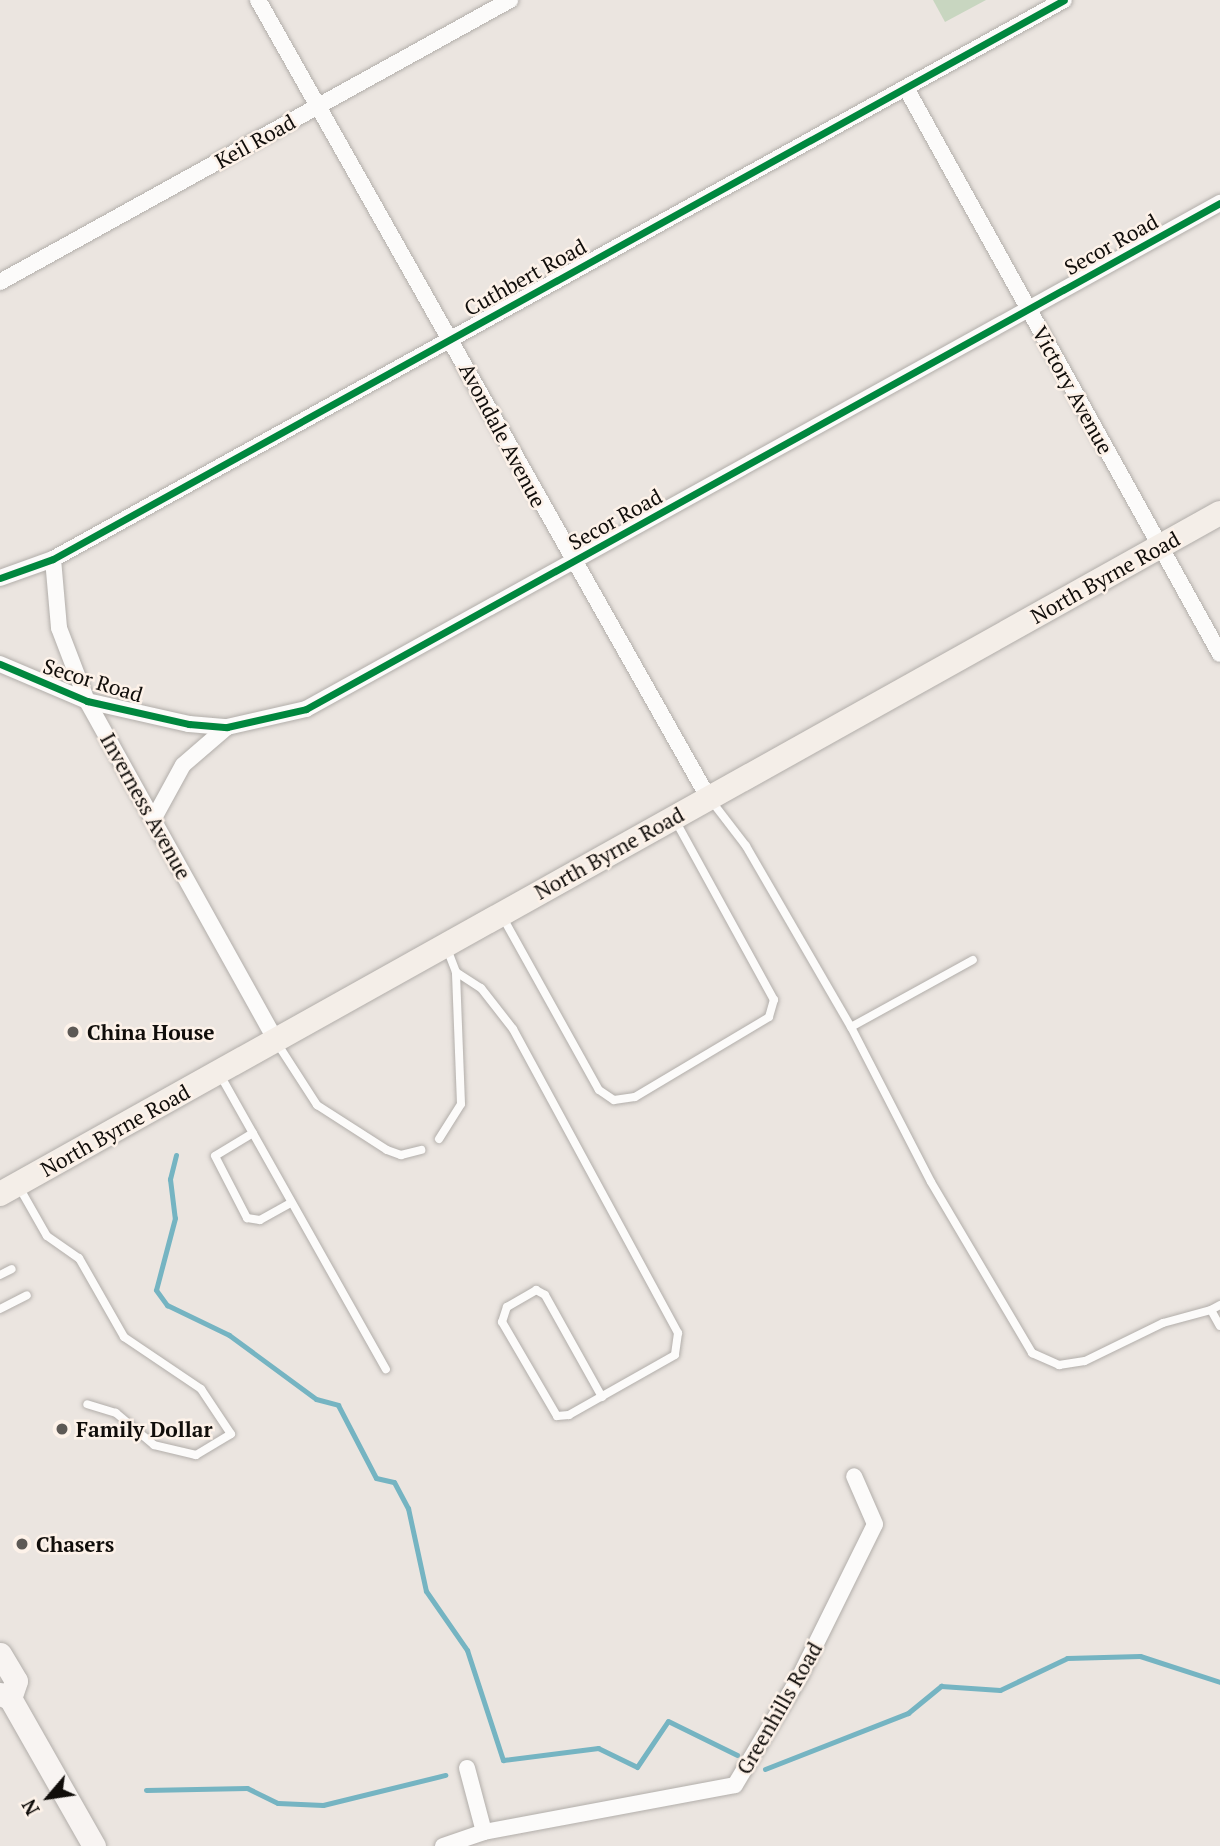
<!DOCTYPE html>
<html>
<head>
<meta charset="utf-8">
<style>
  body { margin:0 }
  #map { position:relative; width:1220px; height:1846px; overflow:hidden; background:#ebe5e0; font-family:"PT Serif",serif }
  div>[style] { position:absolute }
  .green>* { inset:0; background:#c8d6c0 }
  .stream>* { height:5px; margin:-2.5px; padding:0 2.5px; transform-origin:2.5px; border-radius:2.5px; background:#75b4c2 }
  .roads { filter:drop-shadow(0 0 2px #b2aeaa) drop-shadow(0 0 2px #b2aeaa) }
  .lane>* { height:8px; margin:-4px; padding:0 4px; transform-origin:4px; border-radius:4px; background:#fcfbfa }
  .street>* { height:16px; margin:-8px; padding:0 8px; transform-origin:8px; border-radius:8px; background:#fcfbfa }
  .secondary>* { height:23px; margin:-11.5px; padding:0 11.5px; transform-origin:11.5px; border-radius:11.5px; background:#f8f4f2 }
  .primary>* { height:24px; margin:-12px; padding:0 12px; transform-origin:12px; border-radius:12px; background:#f4eee8 }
  .cycleway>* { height:7px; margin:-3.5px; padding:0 3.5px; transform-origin:3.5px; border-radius:3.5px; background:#00873e }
  .dots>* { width:19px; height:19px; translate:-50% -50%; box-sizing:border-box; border:4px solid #fdf2e9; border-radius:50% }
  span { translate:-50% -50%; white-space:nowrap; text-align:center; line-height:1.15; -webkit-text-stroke:5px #fdf2e9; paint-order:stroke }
  .street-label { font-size:21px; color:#100d0a }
  .poi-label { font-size:21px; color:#100d0a; font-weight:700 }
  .left { translate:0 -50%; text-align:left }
  .north { position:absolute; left:14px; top:1762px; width:70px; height:70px; -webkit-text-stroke:5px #fdf2e9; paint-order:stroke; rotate:241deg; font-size:19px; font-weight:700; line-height:28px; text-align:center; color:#100d0a }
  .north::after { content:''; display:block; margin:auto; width:24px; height:32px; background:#100d0a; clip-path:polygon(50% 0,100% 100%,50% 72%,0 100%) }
</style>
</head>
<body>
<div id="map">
  <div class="green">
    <div style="clip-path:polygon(933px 0,986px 0,945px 22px)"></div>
  </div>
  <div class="stream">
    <div style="left:176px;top:1155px;width:25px;rotate:104deg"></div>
    <div style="left:170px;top:1179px;width:39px;rotate:83deg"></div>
    <div style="left:175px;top:1218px;width:74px;rotate:104.8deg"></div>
    <div style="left:156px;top:1290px;width:19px;rotate:54deg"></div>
    <div style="left:167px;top:1305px;width:69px;rotate:25.8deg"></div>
    <div style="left:229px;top:1335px;width:108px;rotate:36.3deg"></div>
    <div style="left:316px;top:1399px;width:23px;rotate:15deg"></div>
    <div style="left:338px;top:1405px;width:82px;rotate:62.5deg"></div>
    <div style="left:376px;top:1478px;width:18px;rotate:13deg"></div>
    <div style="left:394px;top:1482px;width:30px;rotate:62deg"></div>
    <div style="left:408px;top:1508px;width:85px;rotate:77.8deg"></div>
    <div style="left:426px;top:1591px;width:72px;rotate:55.2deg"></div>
    <div style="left:467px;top:1650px;width:116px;rotate:71.9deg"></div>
    <div style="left:503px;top:1760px;width:96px;rotate:-7.2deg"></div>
    <div style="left:598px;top:1748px;width:43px;rotate:26deg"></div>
    <div style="left:637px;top:1767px;width:55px;rotate:-56deg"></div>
    <div style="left:668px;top:1721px;width:77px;rotate:26.2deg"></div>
    <div style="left:765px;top:1769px;width:154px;rotate:-21.4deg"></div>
    <div style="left:908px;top:1713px;width:43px;rotate:-39.3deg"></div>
    <div style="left:941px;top:1686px;width:59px;rotate:3.9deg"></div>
    <div style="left:1000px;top:1690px;width:74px;rotate:-25.5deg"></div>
    <div style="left:1067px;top:1658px;width:73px;rotate:-1.6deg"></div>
    <div style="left:1140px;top:1656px;width:84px;rotate:18deg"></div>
    <div style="left:146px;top:1790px;width:101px;rotate:-1.1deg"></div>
    <div style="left:247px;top:1788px;width:34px;rotate:26deg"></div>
    <div style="left:278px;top:1803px;width:45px;rotate:2.5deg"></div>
    <div style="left:323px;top:1805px;width:126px;rotate:-13.8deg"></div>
  </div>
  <div class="roads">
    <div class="lane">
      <div style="left:710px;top:799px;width:59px;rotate:52.5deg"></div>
      <div style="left:746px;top:846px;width:209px;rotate:59.9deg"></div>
      <div style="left:851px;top:1027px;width:139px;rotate:-28.8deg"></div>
      <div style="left:502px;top:916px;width:199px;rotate:60.9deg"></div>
      <div style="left:599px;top:1090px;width:18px;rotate:34deg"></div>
      <div style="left:614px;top:1100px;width:21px;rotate:-8deg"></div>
      <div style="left:635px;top:1097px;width:156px;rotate:-30.8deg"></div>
      <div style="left:769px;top:1017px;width:18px;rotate:-74deg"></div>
      <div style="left:774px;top:1000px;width:205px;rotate:-118.8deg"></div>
      <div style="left:456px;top:972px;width:30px;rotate:33deg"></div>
      <div style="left:481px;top:988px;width:52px;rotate:52deg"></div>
      <div style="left:513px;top:1029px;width:346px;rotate:61.5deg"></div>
      <div style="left:678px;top:1333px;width:22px;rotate:98deg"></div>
      <div style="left:675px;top:1355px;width:122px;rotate:150.5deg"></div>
      <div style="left:569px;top:1415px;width:12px;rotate:175deg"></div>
      <div style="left:557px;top:1416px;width:109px;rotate:-120.3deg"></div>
      <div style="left:502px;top:1322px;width:16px;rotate:-72deg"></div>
      <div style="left:507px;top:1307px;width:34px;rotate:-30deg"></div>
      <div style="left:536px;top:1290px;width:10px;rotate:29deg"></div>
      <div style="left:545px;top:1295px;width:117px;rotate:60.8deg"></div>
      <div style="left:851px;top:1027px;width:174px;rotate:62.7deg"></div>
      <div style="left:931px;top:1182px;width:199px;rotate:59.4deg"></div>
      <div style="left:1032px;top:1353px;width:30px;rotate:24deg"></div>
      <div style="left:1059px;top:1365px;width:26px;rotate:-9deg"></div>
      <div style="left:1085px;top:1361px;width:87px;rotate:-26deg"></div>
      <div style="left:1163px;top:1323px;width:50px;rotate:-15.2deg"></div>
      <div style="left:277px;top:1043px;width:74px;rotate:57.2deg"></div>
      <div style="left:317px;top:1105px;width:83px;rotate:32.7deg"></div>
      <div style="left:387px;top:1150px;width:15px;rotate:20deg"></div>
      <div style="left:401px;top:1155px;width:21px;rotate:-14deg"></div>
      <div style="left:219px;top:1073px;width:340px;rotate:60.6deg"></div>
      <div style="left:253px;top:1133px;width:44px;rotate:148.8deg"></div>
      <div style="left:215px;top:1156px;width:70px;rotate:62.7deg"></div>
      <div style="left:247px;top:1218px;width:13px;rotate:9deg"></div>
      <div style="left:260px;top:1220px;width:35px;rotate:-29deg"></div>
      <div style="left:439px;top:1139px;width:41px;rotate:-57.8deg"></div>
      <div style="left:461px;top:1104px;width:132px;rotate:-92.2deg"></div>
      <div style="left:456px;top:972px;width:26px;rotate:-111deg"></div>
      <div style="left:19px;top:1187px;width:56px;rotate:60.3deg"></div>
      <div style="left:47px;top:1236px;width:39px;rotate:35deg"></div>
      <div style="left:79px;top:1258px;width:91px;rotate:60.3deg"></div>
      <div style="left:124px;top:1337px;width:93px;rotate:34deg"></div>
      <div style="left:201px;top:1389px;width:54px;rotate:56.3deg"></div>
      <div style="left:231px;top:1434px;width:41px;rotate:149deg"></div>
      <div style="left:196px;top:1455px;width:43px;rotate:-166.6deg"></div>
      <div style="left:154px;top:1445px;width:50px;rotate:-139.9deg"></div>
      <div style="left:116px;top:1413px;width:30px;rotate:-163deg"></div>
      <div style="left:0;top:1275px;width:13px;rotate:-27deg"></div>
      <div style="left:1220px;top:1305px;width:10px;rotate:151deg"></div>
      <div style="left:1211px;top:1310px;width:18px;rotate:61deg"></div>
      <div style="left:0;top:1309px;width:30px;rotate:-27deg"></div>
    </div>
    <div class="street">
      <div style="left:258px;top:0;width:915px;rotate:60.55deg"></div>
      <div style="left:906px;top:88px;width:647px;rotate:60.98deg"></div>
      <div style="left:0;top:282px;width:583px;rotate:-28.94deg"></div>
      <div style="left:53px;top:559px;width:69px;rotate:85deg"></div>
      <div style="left:59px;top:628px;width:78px;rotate:69deg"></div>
      <div style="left:87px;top:701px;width:388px;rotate:60.9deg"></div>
      <div style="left:0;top:578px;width:56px;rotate:-19.7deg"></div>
      <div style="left:53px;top:559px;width:1155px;rotate:-28.94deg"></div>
      <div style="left:0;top:664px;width:95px;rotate:23deg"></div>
      <div style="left:87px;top:701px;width:105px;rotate:12.7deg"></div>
      <div style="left:189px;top:724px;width:38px;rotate:5deg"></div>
      <div style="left:227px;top:727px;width:81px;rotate:-12.8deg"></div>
      <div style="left:306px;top:709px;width:1045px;rotate:-28.97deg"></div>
      <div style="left:154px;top:818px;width:60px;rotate:-61.3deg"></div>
      <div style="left:183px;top:765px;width:58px;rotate:-40.8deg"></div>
      <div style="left:467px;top:1768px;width:66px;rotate:75.1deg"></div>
      <div style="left:443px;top:1846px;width:43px;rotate:-18.9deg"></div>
      <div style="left:484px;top:1832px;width:255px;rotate:-10.6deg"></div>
      <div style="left:735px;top:1785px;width:127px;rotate:-59.2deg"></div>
      <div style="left:800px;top:1676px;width:169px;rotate:-63.7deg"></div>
      <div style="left:875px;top:1524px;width:52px;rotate:-113.6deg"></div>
    </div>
    <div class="secondary">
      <div style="left:0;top:1654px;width:31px;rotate:59deg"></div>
      <div style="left:16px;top:1681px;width:18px;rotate:109deg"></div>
      <div style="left:0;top:1694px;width:11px;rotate:22deg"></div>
      <div style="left:10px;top:1698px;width:170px;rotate:60.4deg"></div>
    </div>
    <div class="primary">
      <div style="left:0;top:1194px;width:1397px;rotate:-29.17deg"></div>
    </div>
  </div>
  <div class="cycleway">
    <div style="left:0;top:578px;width:56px;rotate:-19.7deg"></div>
    <div style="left:53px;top:559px;width:1155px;rotate:-28.94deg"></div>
    <div style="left:0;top:664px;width:95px;rotate:23deg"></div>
    <div style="left:87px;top:701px;width:105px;rotate:12.7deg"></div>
    <div style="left:189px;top:724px;width:38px;rotate:5deg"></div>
    <div style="left:227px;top:727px;width:81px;rotate:-12.8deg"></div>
    <div style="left:306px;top:709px;width:1045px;rotate:-28.97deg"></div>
  </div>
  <div class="dots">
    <div style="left:73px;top:1032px;background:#5d5955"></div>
    <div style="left:62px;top:1429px;background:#5d5955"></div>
    <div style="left:22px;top:1544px;background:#5d5955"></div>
  </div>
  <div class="street-label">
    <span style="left:255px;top:141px;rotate:-29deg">Keil Road</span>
    <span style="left:1111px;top:244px;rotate:-29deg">Secor Road</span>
    <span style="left:525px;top:277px;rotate:-29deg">Cuthbert Road</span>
    <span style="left:1073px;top:390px;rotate:61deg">Victory Avenue</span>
    <span style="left:503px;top:435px;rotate:62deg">Avondale Avenue</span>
    <span style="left:615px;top:519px;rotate:-29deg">Secor Road</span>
    <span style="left:1105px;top:577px;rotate:-29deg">North Byrne Road</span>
    <span style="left:93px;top:680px;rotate:17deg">Secor Road</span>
    <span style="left:146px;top:806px;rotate:61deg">Inverness Avenue</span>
    <span style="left:609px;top:853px;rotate:-29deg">North Byrne Road</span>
    <span style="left:115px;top:1130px;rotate:-29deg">North Byrne Road</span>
    <span style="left:779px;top:1708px;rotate:-60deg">Greenhills Road</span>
  </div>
  <div class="poi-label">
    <span class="left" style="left:87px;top:1032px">China House</span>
    <span class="left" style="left:76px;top:1429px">Family Dollar</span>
    <span class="left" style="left:36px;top:1544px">Chasers</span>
  </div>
  <div class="north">N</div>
</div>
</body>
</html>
